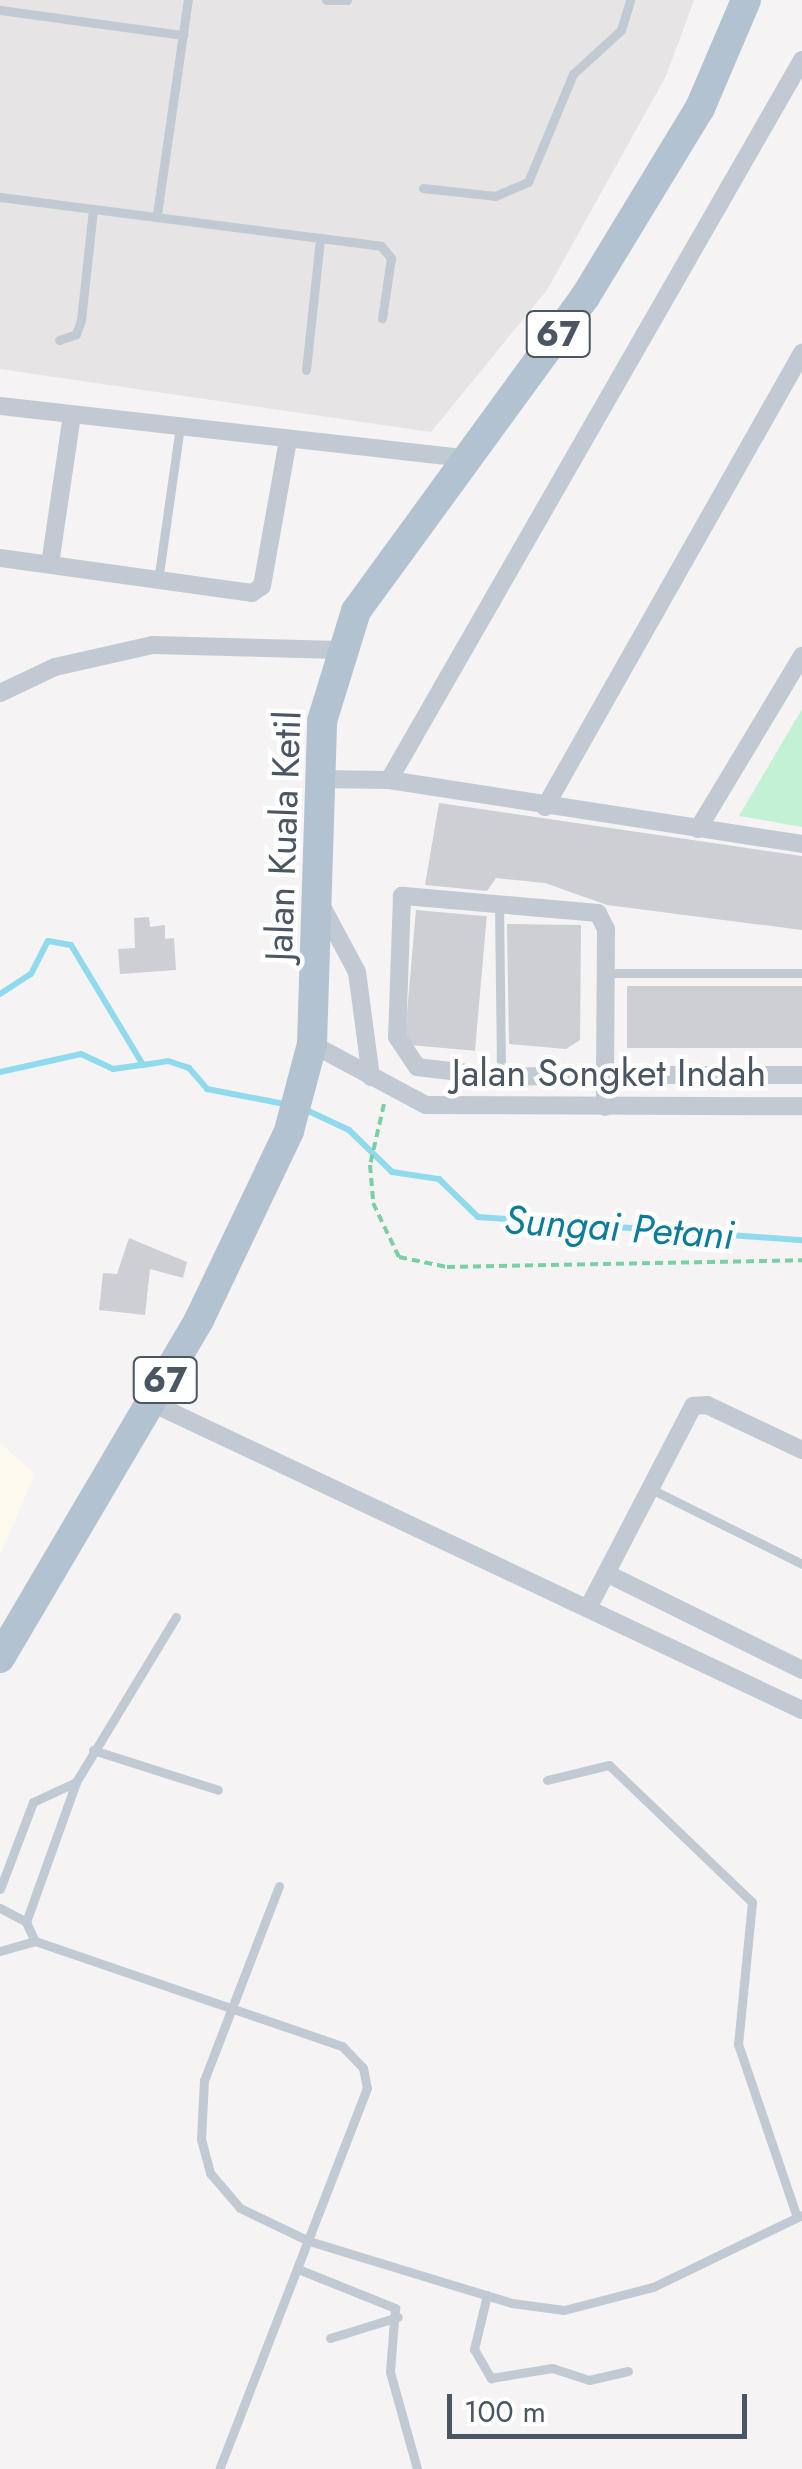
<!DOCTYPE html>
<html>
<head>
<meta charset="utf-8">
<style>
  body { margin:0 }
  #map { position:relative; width:802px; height:2469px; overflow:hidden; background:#f5f3f3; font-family:Jost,sans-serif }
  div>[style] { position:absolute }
  .commercial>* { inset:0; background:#fdf9ef }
  .education>* { inset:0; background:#e6e4e5 }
  .green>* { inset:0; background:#c3f1d5 }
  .stream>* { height:6px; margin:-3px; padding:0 3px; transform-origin:3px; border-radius:3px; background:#90daee }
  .building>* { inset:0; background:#cdcfd5; transform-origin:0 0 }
  .path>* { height:4px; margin-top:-2px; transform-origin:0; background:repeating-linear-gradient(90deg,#7ad0a6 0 8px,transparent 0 13px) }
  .lane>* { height:9px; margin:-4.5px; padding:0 4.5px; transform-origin:4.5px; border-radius:4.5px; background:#c1cad2 }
  .street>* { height:18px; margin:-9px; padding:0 9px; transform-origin:9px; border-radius:9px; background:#c1cad2 }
  .primary>* { height:30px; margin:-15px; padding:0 15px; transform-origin:15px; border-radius:15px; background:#b3c2d1 }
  span { translate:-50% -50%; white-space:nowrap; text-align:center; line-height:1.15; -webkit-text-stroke:9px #fff; paint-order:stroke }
  .shield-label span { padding:2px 8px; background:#fff; border:2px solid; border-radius:8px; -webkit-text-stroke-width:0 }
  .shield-label { font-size:35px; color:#4a5661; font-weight:700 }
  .street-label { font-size:38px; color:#4a5661 }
  .water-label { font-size:40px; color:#0c7c9b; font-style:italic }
  .scale { position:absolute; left:447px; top:2394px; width:300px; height:45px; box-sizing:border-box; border:5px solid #4a5661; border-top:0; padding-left:12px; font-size:30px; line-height:35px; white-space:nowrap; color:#4a5661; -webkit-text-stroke:8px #fff; paint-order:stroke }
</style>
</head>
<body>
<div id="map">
  <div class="commercial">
    <div style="clip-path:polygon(0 1443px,35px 1474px,0 1555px)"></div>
  </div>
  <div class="education">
    <div style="clip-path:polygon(0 0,694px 0,666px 76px,547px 290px,431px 432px,0 369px)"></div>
  </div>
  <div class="green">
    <div style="clip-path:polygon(802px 709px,802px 827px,739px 816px)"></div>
  </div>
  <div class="stream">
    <div style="left:0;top:994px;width:37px;rotate:-33deg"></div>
    <div style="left:31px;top:974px;width:37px;rotate:-63deg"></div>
    <div style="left:48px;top:941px;width:23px;rotate:10deg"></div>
    <div style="left:71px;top:945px;width:140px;rotate:59deg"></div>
    <div style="left:143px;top:1065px;width:25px;rotate:-9deg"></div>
    <div style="left:168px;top:1061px;width:22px;rotate:18deg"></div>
    <div style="left:189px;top:1068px;width:28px;rotate:49deg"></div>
    <div style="left:207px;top:1089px;width:79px;rotate:10.9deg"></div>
    <div style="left:0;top:1072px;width:83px;rotate:-12.5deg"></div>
    <div style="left:81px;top:1054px;width:35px;rotate:25deg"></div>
    <div style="left:113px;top:1069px;width:30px;rotate:-8deg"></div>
    <div style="left:302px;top:1108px;width:52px;rotate:25.1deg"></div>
    <div style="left:349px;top:1130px;width:60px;rotate:44.3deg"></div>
    <div style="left:392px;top:1172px;width:48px;rotate:8.5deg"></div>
    <div style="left:439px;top:1179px;width:54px;rotate:44.3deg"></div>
    <div style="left:478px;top:1217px;width:325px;rotate:4.1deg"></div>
  </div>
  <div class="building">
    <div style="clip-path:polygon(439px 803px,802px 856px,802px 930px,607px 905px,545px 883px,496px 878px,487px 891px,425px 885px)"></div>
    <div style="left:416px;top:910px;width:71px;height:135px;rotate:5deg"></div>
    <div style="clip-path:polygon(149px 917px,150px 927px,165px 925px,165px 939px,174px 938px,176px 970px,120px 974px,118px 949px,135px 948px,134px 918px)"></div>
    <div style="clip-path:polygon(507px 924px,581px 925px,580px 1040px,566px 1049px,509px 1044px)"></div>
    <div style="left:802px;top:986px;width:62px;height:175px;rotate:90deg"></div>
    <div style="clip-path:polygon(129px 1238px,187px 1262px,183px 1278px,150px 1269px,145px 1315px,99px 1310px,103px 1273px,117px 1274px)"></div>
  </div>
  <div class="path">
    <div style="left:384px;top:1104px;width:63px;rotate:102.9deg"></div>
    <div style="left:370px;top:1165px;width:38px;rotate:85deg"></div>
    <div style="left:373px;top:1203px;width:60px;rotate:64.3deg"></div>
    <div style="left:399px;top:1257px;width:49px;rotate:11.8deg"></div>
    <div style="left:447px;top:1267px;width:355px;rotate:-1.1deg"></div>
  </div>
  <div class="lane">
    <div style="left:326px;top:0;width:21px"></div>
    <div style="left:0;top:10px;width:185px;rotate:7.8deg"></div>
    <div style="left:423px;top:188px;width:72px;rotate:6.3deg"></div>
    <div style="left:495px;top:196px;width:36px;rotate:-23deg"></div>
    <div style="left:528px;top:182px;width:117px;rotate:-67.4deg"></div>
    <div style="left:573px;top:74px;width:65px;rotate:-42.5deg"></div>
    <div style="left:621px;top:30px;width:31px;rotate:-73deg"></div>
    <div style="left:0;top:197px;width:384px;rotate:7.3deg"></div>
    <div style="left:381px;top:246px;width:16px;rotate:50deg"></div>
    <div style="left:391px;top:258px;width:61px;rotate:98.5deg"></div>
    <div style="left:157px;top:214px;width:216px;rotate:-81.8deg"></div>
    <div style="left:59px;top:340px;width:18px;rotate:-19deg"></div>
    <div style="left:76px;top:334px;width:15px;rotate:-70deg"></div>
    <div style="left:81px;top:320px;width:112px;rotate:-83.8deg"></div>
    <div style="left:306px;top:370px;width:133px;rotate:-83.9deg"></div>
    <div style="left:158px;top:581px;width:156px;rotate:-81.9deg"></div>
    <div style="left:499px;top:904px;width:173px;rotate:89.3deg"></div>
    <div style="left:606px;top:973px;width:196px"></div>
    <div style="left:649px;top:1488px;width:171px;rotate:26.4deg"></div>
    <div style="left:93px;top:1750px;width:131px;rotate:17.7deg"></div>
    <div style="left:547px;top:1780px;width:64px;rotate:-13.6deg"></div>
    <div style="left:609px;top:1765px;width:198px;rotate:43.8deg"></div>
    <div style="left:752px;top:1902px;width:143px;rotate:95.6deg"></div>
    <div style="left:738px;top:2044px;width:183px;rotate:71.2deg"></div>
    <div style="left:279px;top:1886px;width:208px;rotate:111.1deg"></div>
    <div style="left:204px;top:2080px;width:59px;rotate:92.9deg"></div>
    <div style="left:201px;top:2139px;width:35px;rotate:75deg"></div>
    <div style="left:210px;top:2173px;width:46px;rotate:49.4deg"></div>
    <div style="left:240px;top:2208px;width:76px;rotate:25.6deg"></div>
    <div style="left:309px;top:2241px;width:212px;rotate:17deg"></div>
    <div style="left:512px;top:2303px;width:52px;rotate:7.7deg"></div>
    <div style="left:564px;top:2310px;width:92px;rotate:-14.5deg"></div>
    <div style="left:653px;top:2287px;width:165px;rotate:-25.8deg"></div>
    <div style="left:0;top:1889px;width:93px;rotate:-69.2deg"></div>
    <div style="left:33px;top:1802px;width:47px;rotate:-24.9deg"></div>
    <div style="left:0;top:1908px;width:30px;rotate:28deg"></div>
    <div style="left:26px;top:1922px;width:21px;rotate:65deg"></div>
    <div style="left:35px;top:1941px;width:324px;rotate:18.9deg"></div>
    <div style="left:342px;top:2046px;width:30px;rotate:46deg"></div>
    <div style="left:363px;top:2068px;width:20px;rotate:79deg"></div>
    <div style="left:367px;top:2088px;width:409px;rotate:111.2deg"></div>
    <div style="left:26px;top:1922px;width:149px;rotate:-70.3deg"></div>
    <div style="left:76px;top:1782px;width:193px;rotate:-58.8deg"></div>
    <div style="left:0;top:1951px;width:36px;rotate:-16deg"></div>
    <div style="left:298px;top:2269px;width:105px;rotate:21.9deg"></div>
    <div style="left:395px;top:2308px;width:64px;rotate:94.5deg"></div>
    <div style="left:390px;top:2372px;width:101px;rotate:74.4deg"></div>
    <div style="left:487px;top:2295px;width:56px;rotate:103.5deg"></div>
    <div style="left:474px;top:2349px;width:34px;rotate:60deg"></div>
    <div style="left:491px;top:2378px;width:62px;rotate:-9.3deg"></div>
    <div style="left:552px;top:2368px;width:39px;rotate:18deg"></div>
    <div style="left:589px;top:2380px;width:40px;rotate:-13deg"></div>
    <div style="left:330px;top:2338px;width:71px;rotate:-17.2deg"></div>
  </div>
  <div class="street">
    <div style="left:0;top:406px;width:472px;rotate:6.4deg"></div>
    <div style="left:0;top:558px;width:254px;rotate:7.9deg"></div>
    <div style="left:252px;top:593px;width:12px;rotate:-35deg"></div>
    <div style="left:262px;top:586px;width:148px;rotate:-79.9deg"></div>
    <div style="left:50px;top:564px;width:151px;rotate:-81.6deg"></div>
    <div style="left:0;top:693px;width:61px;rotate:-25.3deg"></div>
    <div style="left:55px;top:667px;width:100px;rotate:-12.7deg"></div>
    <div style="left:153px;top:645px;width:187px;rotate:1.5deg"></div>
    <div style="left:319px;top:779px;width:70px;rotate:0.8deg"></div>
    <div style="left:389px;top:780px;width:418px;rotate:8.8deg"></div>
    <div style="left:389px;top:780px;width:830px;rotate:-60.16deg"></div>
    <div style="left:545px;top:807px;width:522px;rotate:-60.49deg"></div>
    <div style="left:698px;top:829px;width:202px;rotate:-59deg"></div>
    <div style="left:320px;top:903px;width:78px;rotate:61.8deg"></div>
    <div style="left:357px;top:972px;width:106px;rotate:82.4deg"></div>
    <div style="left:312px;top:1044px;width:129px;rotate:28.2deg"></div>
    <div style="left:426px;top:1105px;width:376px;rotate:0.2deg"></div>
    <div style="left:605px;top:1107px;width:32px;rotate:-90deg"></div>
    <div style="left:605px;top:1075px;width:146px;rotate:-89.6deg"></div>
    <div style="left:606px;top:929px;width:18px;rotate:-117deg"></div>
    <div style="left:598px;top:913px;width:197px;rotate:-175deg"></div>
    <div style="left:402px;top:896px;width:141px;rotate:92deg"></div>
    <div style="left:397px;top:1037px;width:36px;rotate:56deg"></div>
    <div style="left:417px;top:1067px;width:85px;rotate:6.8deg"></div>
    <div style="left:501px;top:1077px;width:104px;rotate:-1.1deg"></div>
    <div style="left:605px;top:1075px;width:197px"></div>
    <div style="left:152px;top:1403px;width:719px;rotate:25.28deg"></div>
    <div style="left:606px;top:1573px;width:219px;rotate:26.3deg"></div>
    <div style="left:588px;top:1608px;width:228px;rotate:-62.5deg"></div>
    <div style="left:693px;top:1406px;width:14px;rotate:-4deg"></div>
    <div style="left:707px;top:1405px;width:105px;rotate:25.3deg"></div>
  </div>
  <div class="primary">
    <div style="left:0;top:1658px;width:392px;rotate:-59.5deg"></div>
    <div style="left:199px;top:1320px;width:209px;rotate:-64.5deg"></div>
    <div style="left:289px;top:1131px;width:90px;rotate:-75.2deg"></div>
    <div style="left:312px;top:1044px;width:323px;rotate:-88.2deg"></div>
    <div style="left:322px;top:721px;width:115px;rotate:-72.8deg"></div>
    <div style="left:356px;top:611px;width:389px;rotate:-53.9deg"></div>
    <div style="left:585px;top:297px;width:221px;rotate:-58.7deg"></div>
    <div style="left:700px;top:108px;width:117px;rotate:-66.9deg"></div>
  </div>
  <div class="shield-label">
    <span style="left:558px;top:334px">67</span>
    <span style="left:165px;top:1380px">67</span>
  </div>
  <div class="street-label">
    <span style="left:283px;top:836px;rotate:-88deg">Jalan Kuala Ketil</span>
    <span style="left:609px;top:1073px">Jalan Songket Indah</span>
  </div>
  <div class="water-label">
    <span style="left:619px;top:1227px;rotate:4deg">Sungai Petani</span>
  </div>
  <div class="scale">100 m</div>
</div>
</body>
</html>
